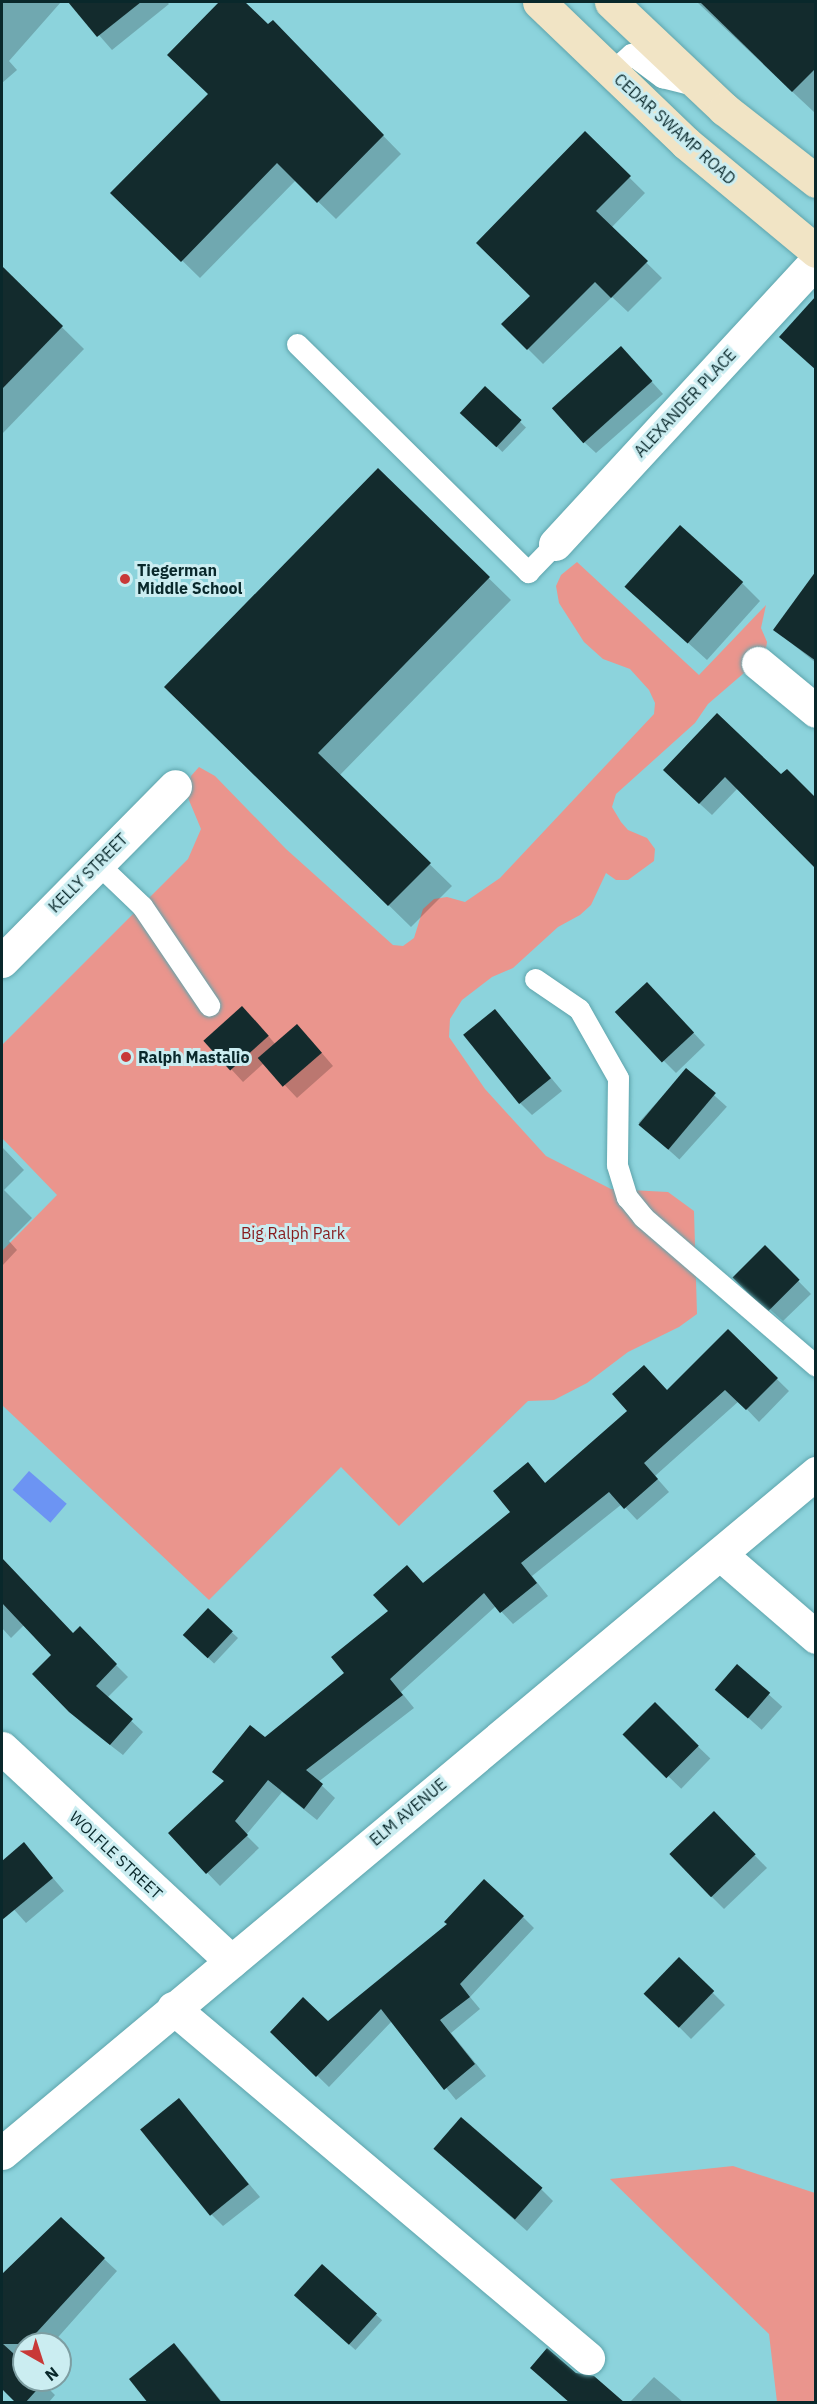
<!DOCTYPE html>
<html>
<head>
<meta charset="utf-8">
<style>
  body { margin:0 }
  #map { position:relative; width:817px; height:2404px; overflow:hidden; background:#8cd3dc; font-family:"IBM Plex Sans",sans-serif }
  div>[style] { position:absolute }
  .green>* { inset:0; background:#ea958d }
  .water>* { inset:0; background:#6c94f3; transform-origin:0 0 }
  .shadow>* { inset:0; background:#0003; transform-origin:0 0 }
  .building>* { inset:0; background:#132b2d; transform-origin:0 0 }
  .roads { filter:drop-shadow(0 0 2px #5ea4ac) drop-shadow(0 0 2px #5ea4ac) }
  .service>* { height:21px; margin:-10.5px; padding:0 10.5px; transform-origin:10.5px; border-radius:10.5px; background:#fff }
  .minor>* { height:33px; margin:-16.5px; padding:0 16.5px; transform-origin:16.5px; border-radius:16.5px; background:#fff }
  .secondary>* { height:33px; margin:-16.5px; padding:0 16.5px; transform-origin:16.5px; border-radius:16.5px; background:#f1e4c5 }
  .dots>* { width:16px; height:16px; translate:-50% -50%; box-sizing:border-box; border:3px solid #cbedf1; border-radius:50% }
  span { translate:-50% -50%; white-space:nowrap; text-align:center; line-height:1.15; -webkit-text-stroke:6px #cbedf1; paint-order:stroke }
  .street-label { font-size:16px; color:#09282b }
  .poi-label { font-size:16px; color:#09282b; font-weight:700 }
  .left { translate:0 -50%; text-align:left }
  .park-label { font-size:16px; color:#871b1d }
  .frame { position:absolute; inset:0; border:3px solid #09282b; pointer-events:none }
  .north { position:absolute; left:12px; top:2332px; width:60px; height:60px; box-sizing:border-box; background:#cbedf1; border:2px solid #7d9ea2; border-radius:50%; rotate:141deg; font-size:16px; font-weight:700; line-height:24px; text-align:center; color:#09282b }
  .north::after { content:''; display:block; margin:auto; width:21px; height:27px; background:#c83938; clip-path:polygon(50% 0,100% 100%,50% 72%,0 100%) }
</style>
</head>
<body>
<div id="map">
  <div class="green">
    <div style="clip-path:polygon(577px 562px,699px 675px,766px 605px,761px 628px,767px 642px,765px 655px,708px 704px,695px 723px,616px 794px,612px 807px,621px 822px,628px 830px,647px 838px,655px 849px,654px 861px,628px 880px,616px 880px,606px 873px,591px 905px,580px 915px,558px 927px,513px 968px,492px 977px,462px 1000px,450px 1019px,449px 1037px,485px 1089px,546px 1156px,611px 1189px,668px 1192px,694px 1211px,697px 1314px,679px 1327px,628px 1352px,587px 1383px,554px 1400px,528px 1401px,399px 1526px,341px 1467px,209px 1600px,2px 1405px,2px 1251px,57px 1195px,2px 1138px,2px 1045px,188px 859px,201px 829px,186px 793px,191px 776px,199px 767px,215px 776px,286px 849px,393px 945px,403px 946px,414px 938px,423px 909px,434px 899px,447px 897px,465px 902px,500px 878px,654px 714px,655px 703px,649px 690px,630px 669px,603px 659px,584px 642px,559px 603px,556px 586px,561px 575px)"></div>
    <div style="clip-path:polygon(733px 2166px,815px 2193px,815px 2402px,777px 2402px,769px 2334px,610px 2179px)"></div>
  </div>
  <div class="water">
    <div style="left:29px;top:1471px;width:50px;height:25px;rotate:41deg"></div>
  </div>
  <div class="shadow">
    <div style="clip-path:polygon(2px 2px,61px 2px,9px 61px,17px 70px,2px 83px)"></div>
    <div style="clip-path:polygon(70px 2px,167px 2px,169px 4px,112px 50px)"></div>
    <div style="clip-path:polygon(221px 2px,243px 2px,268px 26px,290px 40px,401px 154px,336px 219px,296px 180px,200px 278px,113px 193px,210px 94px,170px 55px)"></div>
    <div style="clip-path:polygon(697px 2px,816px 2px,816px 113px,815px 113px)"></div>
    <div style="clip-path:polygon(585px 134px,645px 193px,611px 228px,662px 278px,628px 312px,612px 297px,543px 364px,503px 324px,532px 296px)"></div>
    <div style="clip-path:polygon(2px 268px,84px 349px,2px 434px)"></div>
    <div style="clip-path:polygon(621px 348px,663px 394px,596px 453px,583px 441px)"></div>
    <div style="left:485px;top:388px;width:57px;height:34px;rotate:44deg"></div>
    <div style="clip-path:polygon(378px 470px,511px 600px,339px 776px,452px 886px,411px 927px,188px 709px)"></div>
    <div style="clip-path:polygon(742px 583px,760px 601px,707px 660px,644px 603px)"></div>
    <div style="clip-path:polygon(816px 598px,816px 663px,775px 630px)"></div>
    <div style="clip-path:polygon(717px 715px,738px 788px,712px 815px,677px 783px)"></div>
    <div style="clip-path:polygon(659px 996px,705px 1045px,676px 1073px,664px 1061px)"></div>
    <div style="clip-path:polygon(495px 1011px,562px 1091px,532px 1115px,520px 1103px)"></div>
    <div style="clip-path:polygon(255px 1020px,276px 1045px,309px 1038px,333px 1066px,297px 1098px,264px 1063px,243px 1082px,231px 1069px)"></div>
    <div style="left:686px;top:1070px;width:55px;height:71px;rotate:42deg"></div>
    <div style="clip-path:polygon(2px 1147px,24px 1170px,4px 1190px,32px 1218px,9px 1241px,17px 1250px,2px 1266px)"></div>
    <div style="clip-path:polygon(765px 1247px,811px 1294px,783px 1321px,747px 1289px)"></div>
    <div style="clip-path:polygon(728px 1331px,789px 1391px,759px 1422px,739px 1401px,655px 1476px,669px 1492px,637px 1520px,622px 1504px,532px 1576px,548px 1596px,513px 1624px,496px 1606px,401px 1692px,414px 1708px,318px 1782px,335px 1798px,317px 1820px,282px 1792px,246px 1835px,259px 1848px,220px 1886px,170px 1834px,225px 1782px,214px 1772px,265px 1739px,347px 1673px,424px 1585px,513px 1513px,528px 1464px,546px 1484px,668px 1392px)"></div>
    <div style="clip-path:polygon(2px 1560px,73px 1635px,80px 1629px,128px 1677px,107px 1698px,143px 1732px,123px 1755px,83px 1724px,34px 1674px,54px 1655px,25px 1624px,11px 1638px,2px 1628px)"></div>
    <div style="left:208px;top:1610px;width:41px;height:35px;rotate:43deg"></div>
    <div style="left:737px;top:1666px;width:61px;height:31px;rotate:42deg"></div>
    <div style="left:655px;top:1705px;width:77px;height:42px;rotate:44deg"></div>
    <div style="clip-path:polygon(714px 1813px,767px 1868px,724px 1909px,712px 1897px)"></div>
    <div style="clip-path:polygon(24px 1844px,64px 1891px,26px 1923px,2px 1896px,2px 1863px)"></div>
    <div style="clip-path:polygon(523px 1917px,534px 1928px,470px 1997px,480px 2009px,451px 2033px,486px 2076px,456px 2100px,392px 2021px,329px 2087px,272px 2032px,328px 2023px)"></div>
    <div style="left:679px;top:1959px;width:65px;height:48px;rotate:45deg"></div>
    <div style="clip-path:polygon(179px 2100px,260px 2197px,223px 2226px,211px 2214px)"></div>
    <div style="clip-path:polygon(448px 2161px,541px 2189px,553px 2201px,527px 2231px)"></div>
    <div style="clip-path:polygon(61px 2219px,117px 2271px,52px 2344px,24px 2344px,24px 2380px,40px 2380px,55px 2395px,49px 2402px,17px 2402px,2px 2388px,2px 2275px)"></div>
    <div style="left:322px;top:2266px;width:81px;height:40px;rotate:42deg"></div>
    <div style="clip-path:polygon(173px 2345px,186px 2357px,222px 2402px,150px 2402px)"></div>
    <div style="clip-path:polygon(654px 2377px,683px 2402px,630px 2402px)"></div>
  </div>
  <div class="building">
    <div style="clip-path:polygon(68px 2px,141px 2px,97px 37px)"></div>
    <div style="clip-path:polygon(219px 2px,245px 2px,268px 24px,273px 20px,384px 135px,317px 203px,277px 163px,181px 262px,110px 193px,208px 94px,167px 55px)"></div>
    <div style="clip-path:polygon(700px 2px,816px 2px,816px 68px,792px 92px)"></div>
    <div style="clip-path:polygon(585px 131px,631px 176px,596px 211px,648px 261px,611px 298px,595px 282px,527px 350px,501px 324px,530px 296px,476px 243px)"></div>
    <div style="clip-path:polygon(2px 266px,63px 326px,2px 389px)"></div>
    <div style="clip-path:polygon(816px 296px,816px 370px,779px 337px)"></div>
    <div style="left:621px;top:346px;width:47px;height:93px;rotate:48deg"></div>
    <div style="left:485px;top:386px;width:50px;height:37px;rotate:43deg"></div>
    <div style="clip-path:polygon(378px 468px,490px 577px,318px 753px,431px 863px,388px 906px,164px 687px)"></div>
    <div style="left:680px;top:525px;width:85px;height:83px;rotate:42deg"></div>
    <div style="clip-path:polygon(816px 571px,816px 661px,773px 630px)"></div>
    <div style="clip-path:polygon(717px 713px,781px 774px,787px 769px,816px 798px,816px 869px,725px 777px,699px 804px,663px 770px)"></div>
    <div style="left:647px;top:982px;width:69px;height:44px;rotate:47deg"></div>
    <div style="left:242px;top:1006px;width:40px;height:52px;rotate:48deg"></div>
    <div style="left:495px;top:1009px;width:89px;height:41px;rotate:51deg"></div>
    <div style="left:297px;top:1024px;width:38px;height:52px;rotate:49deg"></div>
    <div style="left:686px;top:1068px;width:39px;height:74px;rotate:40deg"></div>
    <div style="left:765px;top:1245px;width:49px;height:46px;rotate:45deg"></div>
    <div style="clip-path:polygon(728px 1329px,778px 1378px,746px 1410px,725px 1390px,644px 1463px,658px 1479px,624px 1509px,609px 1492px,521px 1563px,537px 1583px,500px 1613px,484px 1593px,390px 1679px,403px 1695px,306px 1770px,323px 1784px,304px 1809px,268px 1780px,235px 1821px,248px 1835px,206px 1874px,168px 1833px,224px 1781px,212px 1772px,250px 1725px,265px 1737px,344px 1673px,331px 1657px,388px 1611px,373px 1595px,407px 1565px,423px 1583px,510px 1512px,493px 1491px,528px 1462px,545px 1483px,627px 1411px,612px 1394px,644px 1365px,667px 1390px)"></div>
    <div style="clip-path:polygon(2px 1558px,73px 1633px,80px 1626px,117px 1664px,96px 1686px,133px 1719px,110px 1745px,69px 1712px,32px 1674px,51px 1655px,2px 1603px)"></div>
    <div style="left:208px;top:1608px;width:34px;height:37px;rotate:43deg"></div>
    <div style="left:737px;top:1664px;width:44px;height:34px;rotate:41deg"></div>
    <div style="left:655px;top:1702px;width:62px;height:46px;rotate:45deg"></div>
    <div style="left:714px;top:1811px;width:60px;height:62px;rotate:46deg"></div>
    <div style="clip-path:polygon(24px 1842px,53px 1878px,2px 1920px,2px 1861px)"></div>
    <div style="clip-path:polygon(484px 1879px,524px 1916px,460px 1984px,470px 1997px,440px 2020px,475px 2064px,444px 2090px,381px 2009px,316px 2077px,270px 2032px,303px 1997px,328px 2021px,447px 1924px,444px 1922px)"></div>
    <div style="left:679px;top:1957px;width:49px;height:51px;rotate:44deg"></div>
    <div style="left:179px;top:2098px;width:111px;height:50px;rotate:51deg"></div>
    <div style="left:461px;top:2117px;width:108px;height:42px;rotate:41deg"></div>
    <div style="clip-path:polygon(61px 2217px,105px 2258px,26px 2344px,3px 2344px,24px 2363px,24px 2380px,44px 2382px,25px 2403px,16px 2403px,2px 2389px,2px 2274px)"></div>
    <div style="left:322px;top:2264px;width:74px;height:42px;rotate:42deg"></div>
    <div style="clip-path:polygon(174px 2343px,222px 2403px,148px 2403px,129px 2379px)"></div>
    <div style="clip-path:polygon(547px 2348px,576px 2373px,594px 2376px,625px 2403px,570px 2403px,530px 2368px)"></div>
  </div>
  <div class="roads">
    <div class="service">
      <div style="left:611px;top:72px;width:27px;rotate:-42deg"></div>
      <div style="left:631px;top:54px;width:39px;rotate:37deg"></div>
      <div style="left:662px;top:77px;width:34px;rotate:14deg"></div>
      <div style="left:297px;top:344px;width:325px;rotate:44.6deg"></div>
      <div style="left:528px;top:572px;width:39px;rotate:-46deg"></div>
      <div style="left:98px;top:864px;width:61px;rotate:43.7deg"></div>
      <div style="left:142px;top:906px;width:120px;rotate:55.9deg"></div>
      <div style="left:535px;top:979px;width:53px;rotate:34.3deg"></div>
      <div style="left:579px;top:1009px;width:79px;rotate:60.5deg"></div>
      <div style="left:618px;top:1078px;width:87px;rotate:90.7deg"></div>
      <div style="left:617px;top:1165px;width:34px;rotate:73deg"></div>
      <div style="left:627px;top:1197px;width:26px;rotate:51deg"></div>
      <div style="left:643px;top:1217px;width:228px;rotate:40.7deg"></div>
    </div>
    <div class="minor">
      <div style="left:555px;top:544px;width:385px;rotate:-47.3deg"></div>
      <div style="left:758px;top:663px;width:75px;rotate:39.6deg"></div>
      <div style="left:2px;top:961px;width:246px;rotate:-45.3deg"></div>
      <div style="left:720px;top:1554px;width:127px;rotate:40.8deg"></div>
      <div style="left:2px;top:1748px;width:313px;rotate:42.9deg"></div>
      <div style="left:173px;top:2008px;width:543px;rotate:40.14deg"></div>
      <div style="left:2px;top:2153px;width:1061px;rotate:-39.87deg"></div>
    </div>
    <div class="secondary">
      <div style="left:539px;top:2px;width:204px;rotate:43.8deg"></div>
      <div style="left:686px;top:143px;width:169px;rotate:39.7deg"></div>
      <div style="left:611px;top:2px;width:156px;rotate:43.4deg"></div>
      <div style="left:724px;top:109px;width:117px;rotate:38deg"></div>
    </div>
  </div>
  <div class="dots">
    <div style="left:125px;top:579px;background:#c83938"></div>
    <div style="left:126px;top:1057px;background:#c83938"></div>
  </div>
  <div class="street-label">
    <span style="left:675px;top:129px;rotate:42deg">CEDAR SWAMP ROAD</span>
    <span style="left:685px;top:403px;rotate:-47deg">ALEXANDER PLACE</span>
    <span style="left:88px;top:873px;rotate:-45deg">KELLY STREET</span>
    <span style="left:408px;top:1812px;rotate:-40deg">ELM AVENUE</span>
    <span style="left:116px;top:1855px;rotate:43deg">WOLFLE STREET</span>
  </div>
  <div class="poi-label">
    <span class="left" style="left:137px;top:579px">Tiegerman<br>Middle School</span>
    <span class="left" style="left:138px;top:1057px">Ralph Mastalio</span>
  </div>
  <div class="park-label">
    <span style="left:293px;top:1233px">Big Ralph Park</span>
  </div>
  <div class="frame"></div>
  <div class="north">N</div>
</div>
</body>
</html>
